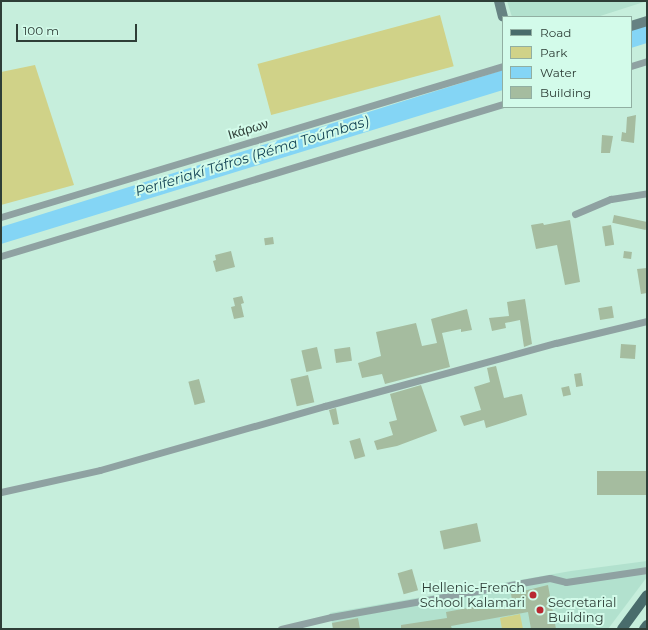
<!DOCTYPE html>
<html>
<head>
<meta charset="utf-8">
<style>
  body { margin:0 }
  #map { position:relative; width:648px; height:630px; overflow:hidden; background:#c6eedc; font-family:Montserrat,sans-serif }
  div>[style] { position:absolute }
  .built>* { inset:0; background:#b2e1ce }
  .green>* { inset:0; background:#d0d288; transform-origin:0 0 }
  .water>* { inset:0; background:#84d5f5 }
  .building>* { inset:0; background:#a5bc9f; transform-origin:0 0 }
  .street>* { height:7px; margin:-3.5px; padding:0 3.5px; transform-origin:3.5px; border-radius:3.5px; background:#8fa2a2 }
  .secondary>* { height:10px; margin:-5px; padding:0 5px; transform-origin:5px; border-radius:5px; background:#668282 }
  .primary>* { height:10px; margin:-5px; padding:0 5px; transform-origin:5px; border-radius:5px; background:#496c6c }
  .dots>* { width:11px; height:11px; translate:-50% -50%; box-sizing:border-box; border:2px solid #d3fbea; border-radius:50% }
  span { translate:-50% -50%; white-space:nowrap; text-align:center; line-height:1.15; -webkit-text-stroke:4px #d3fbea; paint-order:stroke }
  .street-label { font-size:13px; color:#2e3e37 }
  .poi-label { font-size:13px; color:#2e3e37 }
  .right { translate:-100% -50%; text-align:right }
  .left { translate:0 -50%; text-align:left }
  .water-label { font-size:14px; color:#154556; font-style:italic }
  .frame { position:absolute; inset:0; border:2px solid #2e3e37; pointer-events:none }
  .legend { position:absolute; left:502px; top:16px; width:130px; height:92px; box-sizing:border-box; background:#d3fbea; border:1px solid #91afa2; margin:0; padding:5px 7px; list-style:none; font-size:12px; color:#2e3e37 }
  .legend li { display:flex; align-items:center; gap:8px; height:20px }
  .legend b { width:20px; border:1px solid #91afa2 }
  .scale { position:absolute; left:16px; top:24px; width:121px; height:18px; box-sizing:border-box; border:2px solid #2e3e37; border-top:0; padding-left:5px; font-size:12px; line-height:14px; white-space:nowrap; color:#2e3e37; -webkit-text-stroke:3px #d3fbea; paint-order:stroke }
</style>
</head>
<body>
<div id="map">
  <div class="built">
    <div style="clip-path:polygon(507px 1px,647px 1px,597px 17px,512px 17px)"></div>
    <div style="clip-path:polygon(647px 561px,647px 577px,608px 629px,333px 629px,330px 613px,571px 571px)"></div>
  </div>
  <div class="green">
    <div style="left:440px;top:15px;width:53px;height:189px;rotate:75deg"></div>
    <div style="clip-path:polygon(35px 65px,74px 185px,1px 205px,1px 72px)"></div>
    <div style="clip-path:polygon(520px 614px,523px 629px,502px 629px,500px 618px)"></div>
  </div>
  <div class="water">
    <div style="clip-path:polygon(647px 25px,647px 43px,631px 48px,631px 30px)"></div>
    <div style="clip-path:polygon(503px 70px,503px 90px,1px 244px,1px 227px)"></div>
  </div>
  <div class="building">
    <div style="clip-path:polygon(636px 115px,634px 143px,621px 141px,622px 132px,626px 133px,627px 117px)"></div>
    <div style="clip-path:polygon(602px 135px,613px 136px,610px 153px,601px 153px)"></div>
    <div style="left:614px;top:215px;width:34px;height:8px;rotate:12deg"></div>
    <div style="clip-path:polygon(570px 220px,580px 282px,565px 285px,557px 245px,536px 249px,531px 225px,543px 223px,544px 225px)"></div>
    <div style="left:611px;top:225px;width:20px;height:9px;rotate:81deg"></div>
    <div style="left:273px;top:237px;width:7px;height:9px;rotate:82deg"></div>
    <div style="clip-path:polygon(231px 251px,235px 267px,216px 272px,213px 261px,216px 260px,215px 255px)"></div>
    <div style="left:624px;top:251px;width:8px;height:7px;rotate:7deg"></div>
    <div style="clip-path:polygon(647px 268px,647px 293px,641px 294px,637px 269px)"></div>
    <div style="clip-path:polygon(242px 296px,244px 303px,241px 304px,244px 317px,234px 319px,231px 307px,235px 306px,233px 298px)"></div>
    <div style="clip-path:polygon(525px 299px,532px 344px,524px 347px,520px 320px,505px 323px,506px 328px,492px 331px,489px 318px,509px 316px,507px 302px)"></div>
    <div style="left:612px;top:306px;width:12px;height:14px;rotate:81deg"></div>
    <div style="clip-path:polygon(467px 309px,472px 330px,461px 332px,461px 329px,442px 333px,450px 367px,385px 384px,382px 374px,362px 378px,358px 363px,381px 356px,376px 332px,416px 323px,422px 346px,437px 343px,431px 319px)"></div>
    <div style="left:621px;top:344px;width:15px;height:14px;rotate:4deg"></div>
    <div style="left:317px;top:347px;width:22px;height:16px;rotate:77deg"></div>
    <div style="left:350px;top:347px;width:14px;height:16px;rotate:82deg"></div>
    <div style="clip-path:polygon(496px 366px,504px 398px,522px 394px,527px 415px,486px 428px,484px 420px,464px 426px,460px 416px,481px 410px,474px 387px,490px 382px,487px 368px)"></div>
    <div style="left:581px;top:373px;width:13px;height:7px;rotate:81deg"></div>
    <div style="left:308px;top:375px;width:28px;height:18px;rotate:77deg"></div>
    <div style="left:199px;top:379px;width:24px;height:11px;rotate:75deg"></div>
    <div style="clip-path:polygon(421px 385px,437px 431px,397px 446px,377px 450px,374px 441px,393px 435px,389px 422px,397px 420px,390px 394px)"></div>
    <div style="left:569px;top:386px;width:9px;height:8px;rotate:77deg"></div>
    <div style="clip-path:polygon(336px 408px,339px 424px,333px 425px,329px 410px)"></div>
    <div style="left:360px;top:438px;width:19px;height:11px;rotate:74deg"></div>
    <div style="left:647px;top:471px;width:24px;height:50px;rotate:90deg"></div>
    <div style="left:477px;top:523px;width:19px;height:38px;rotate:78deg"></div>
    <div style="left:412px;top:569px;width:22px;height:15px;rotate:74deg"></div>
    <div style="clip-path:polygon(548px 585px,556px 629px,531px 629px,528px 612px,451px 626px,452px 629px,401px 629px,401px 625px,447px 618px,446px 612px,512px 600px,511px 594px)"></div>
    <div style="clip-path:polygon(358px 618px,360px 629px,333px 629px,332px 623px)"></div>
  </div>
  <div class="street">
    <div style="left:631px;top:66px;width:17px;rotate:-17deg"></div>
    <div style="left:575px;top:214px;width:39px;rotate:-23deg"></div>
    <div style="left:611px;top:199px;width:36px;rotate:-9deg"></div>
    <div style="left:1px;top:217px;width:524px;rotate:-16.74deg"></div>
    <div style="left:1px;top:256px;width:525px;rotate:-16.85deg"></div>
    <div style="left:1px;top:492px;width:101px;rotate:-12.5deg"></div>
    <div style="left:100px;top:470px;width:234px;rotate:-15.9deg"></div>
    <div style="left:325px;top:406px;width:239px;rotate:-15.3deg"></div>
    <div style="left:556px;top:343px;width:94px;rotate:-13.6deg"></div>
    <div style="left:281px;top:629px;width:51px;rotate:-13.5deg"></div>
    <div style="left:331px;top:617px;width:222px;rotate:-10.1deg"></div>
    <div style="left:550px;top:578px;width:16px;rotate:14deg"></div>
    <div style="left:566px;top:582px;width:82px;rotate:-8.4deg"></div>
  </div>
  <div class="secondary">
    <div style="left:499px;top:1px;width:16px;rotate:76deg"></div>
    <div style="left:631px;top:26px;width:17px;rotate:-17deg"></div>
  </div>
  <div class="primary">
    <div style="left:622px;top:629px;width:42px;rotate:-53.7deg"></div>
    <div style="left:644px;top:629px;width:5px;rotate:-53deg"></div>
  </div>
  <div class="dots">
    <div style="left:533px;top:595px;background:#b92831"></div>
    <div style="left:540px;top:610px;background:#b92831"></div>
  </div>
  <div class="street-label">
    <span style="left:248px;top:129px;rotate:-17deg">Ικάρων</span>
  </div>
  <div class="poi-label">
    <span class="right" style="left:525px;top:595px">Hellenic-French<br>School Kalamari</span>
    <span class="left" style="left:548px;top:610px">Secretarial<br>Building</span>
  </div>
  <div class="water-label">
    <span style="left:252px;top:156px;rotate:-17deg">Periferiakí Táfros (Réma Toúmbas)</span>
  </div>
  <div class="frame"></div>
  <ul class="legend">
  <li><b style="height:5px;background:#496c6c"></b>Road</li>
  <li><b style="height:11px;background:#d0d288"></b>Park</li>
  <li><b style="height:11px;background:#84d5f5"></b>Water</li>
  <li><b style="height:11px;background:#a5bc9f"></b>Building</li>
  </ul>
  <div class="scale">100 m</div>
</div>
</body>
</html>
